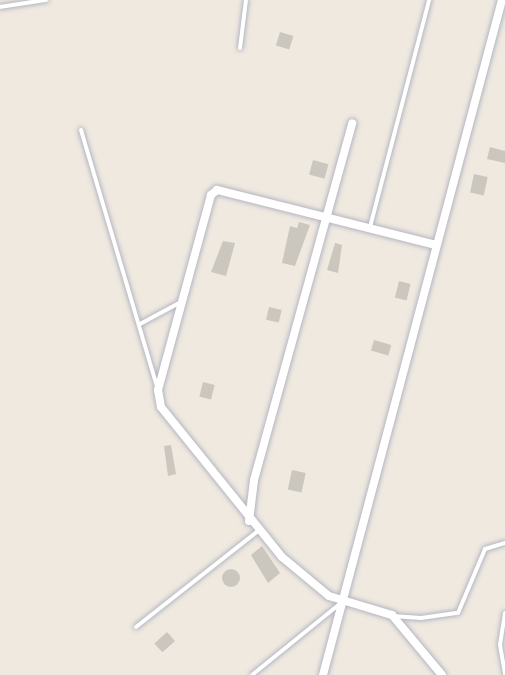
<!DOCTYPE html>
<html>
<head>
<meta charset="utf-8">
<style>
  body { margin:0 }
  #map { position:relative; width:505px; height:675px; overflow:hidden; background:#efe9e0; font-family:Arial,sans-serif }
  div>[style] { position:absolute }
  .building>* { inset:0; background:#cbc7be; transform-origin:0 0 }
  .round { border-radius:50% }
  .roads { filter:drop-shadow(0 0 2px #b4b6c1) drop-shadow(0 0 2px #b4b6c1) }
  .service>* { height:4px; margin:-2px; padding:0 2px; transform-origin:2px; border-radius:2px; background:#fff }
  .minor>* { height:8px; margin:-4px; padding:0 4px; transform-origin:4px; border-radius:4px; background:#fff }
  span { translate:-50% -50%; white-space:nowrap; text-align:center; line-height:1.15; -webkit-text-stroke:5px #fff; paint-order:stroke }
</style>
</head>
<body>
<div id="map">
  <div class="building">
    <div style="left:280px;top:32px;width:14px;height:14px;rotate:17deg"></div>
    <div style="clip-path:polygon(490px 147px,505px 151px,505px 163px,487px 159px)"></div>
    <div style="left:313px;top:160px;width:16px;height:15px;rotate:15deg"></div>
    <div style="left:474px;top:174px;width:14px;height:19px;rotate:12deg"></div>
    <div style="clip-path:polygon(299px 222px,310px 225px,295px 266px,282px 263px,290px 226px,297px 228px)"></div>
    <div style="clip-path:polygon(223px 241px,235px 243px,226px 276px,211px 272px)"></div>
    <div style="clip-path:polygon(335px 243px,342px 245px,338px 273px,327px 270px)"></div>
    <div style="left:399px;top:281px;width:12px;height:17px;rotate:14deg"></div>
    <div style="left:269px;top:307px;width:13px;height:13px;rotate:13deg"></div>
    <div style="left:374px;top:340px;width:18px;height:11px;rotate:16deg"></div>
    <div style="left:203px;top:382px;width:12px;height:15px;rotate:14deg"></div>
    <div style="clip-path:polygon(171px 445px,176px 474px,168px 476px,164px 446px)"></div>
    <div style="left:292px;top:470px;width:14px;height:20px;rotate:12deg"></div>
    <div style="clip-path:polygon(262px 546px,280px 573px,268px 583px,251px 555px)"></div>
    <div class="round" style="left:222px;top:569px;width:18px;height:18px"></div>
    <div style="left:167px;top:632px;width:12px;height:17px;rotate:48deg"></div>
  </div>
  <div class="roads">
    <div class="service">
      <div style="left:0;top:7px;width:47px;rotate:-8.7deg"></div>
      <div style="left:240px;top:48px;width:48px;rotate:-82.9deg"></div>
      <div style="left:81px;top:130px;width:268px;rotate:73.5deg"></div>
      <div style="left:370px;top:227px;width:235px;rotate:-75.4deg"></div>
      <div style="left:140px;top:324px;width:47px;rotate:-28.2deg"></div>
      <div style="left:505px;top:613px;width:32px;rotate:99deg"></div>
      <div style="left:500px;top:645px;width:29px;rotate:80deg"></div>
      <div style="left:393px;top:616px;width:28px;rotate:4deg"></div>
      <div style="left:421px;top:618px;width:37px;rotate:-8deg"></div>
      <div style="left:458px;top:613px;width:69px;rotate:-67.1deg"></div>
      <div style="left:485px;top:549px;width:21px;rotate:-17deg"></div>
      <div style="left:136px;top:627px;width:155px;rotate:-38.2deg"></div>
      <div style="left:252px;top:675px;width:114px;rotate:-39deg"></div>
    </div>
    <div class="minor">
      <div style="left:436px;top:245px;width:226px;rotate:-165.9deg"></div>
      <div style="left:217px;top:190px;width:8px;rotate:140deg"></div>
      <div style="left:211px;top:195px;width:202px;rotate:105.2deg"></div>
      <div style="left:158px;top:390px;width:17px;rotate:80deg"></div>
      <div style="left:161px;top:407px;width:193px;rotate:51.1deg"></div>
      <div style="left:282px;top:557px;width:61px;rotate:39.7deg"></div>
      <div style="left:329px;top:596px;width:66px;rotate:16.8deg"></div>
      <div style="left:392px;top:615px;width:78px;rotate:50.2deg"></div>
      <div style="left:249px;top:521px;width:41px;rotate:-83deg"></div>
      <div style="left:254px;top:480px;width:370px;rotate:-74.6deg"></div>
      <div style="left:323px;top:675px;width:698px;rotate:-75.15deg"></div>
    </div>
  </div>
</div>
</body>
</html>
